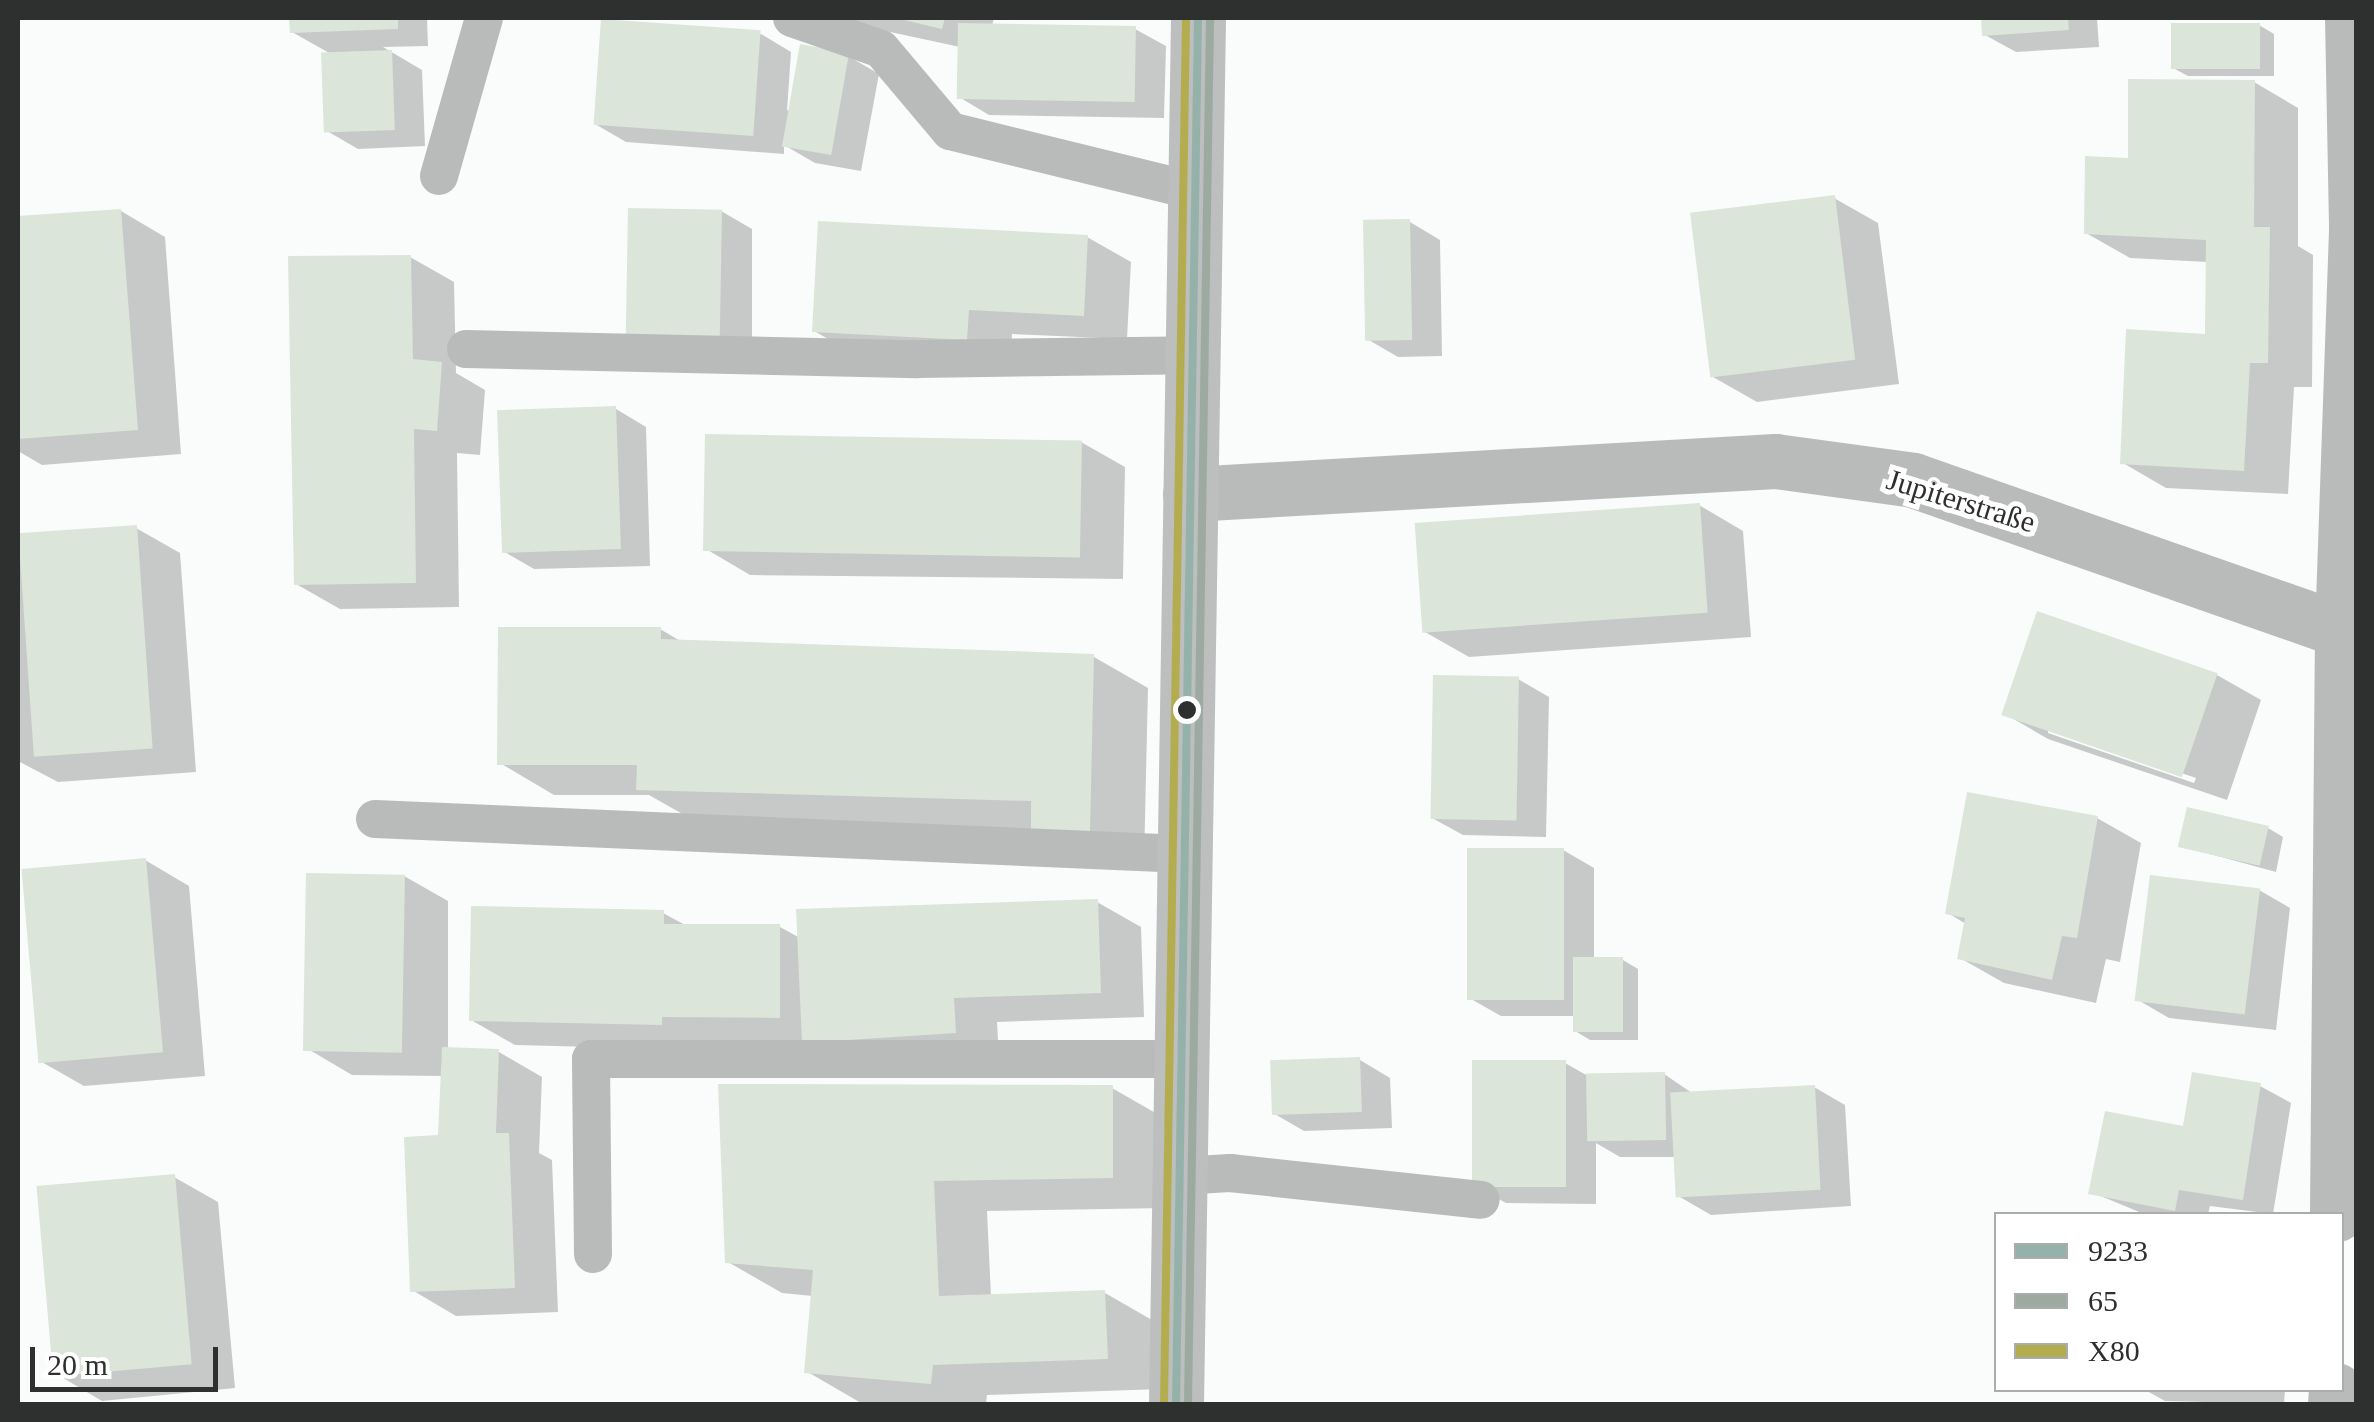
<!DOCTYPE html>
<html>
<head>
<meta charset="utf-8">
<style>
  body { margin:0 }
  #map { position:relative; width:2374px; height:1422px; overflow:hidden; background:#f9fcfb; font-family:Georgia,serif }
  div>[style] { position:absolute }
  .shadow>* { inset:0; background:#0003 }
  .building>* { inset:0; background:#dbe5d9; transform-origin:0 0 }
  .lane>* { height:38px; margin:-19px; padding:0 19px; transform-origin:19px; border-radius:19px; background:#b9bbba }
  .street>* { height:55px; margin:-27.5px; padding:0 27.5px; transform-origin:27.5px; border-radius:27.5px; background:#b9bbba }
  .primary>* { height:55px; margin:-27.5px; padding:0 27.5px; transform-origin:27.5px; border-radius:27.5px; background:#bdbebe }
  .bus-1>* { height:8px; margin:-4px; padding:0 4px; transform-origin:4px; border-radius:4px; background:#95b2aa }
  .bus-2>* { height:8px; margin:-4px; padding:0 4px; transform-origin:4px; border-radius:4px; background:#9caaa2 }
  .bus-3>* { height:8px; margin:-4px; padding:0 4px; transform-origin:4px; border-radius:4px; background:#b4ad50 }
  .dots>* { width:28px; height:28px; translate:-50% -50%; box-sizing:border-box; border:5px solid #fff; border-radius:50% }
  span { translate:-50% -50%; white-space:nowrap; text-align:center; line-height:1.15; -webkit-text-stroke:10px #fff; paint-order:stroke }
  .street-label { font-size:30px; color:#2e3030 }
  .frame { position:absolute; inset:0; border:20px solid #2e3030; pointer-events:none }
  .legend { position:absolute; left:1994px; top:1212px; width:350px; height:180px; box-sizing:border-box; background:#fff; border:2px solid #abacac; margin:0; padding:12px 18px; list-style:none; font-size:30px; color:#2e3030 }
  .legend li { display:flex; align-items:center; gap:20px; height:50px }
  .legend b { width:50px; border:2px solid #abacac }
  .scale { position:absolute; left:30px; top:1347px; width:188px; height:45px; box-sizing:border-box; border:5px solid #2e3030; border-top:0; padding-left:12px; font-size:30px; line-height:35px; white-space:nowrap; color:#2e3030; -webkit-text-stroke:8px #fff; paint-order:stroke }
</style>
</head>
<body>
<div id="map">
  <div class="shadow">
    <div style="clip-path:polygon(292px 18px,427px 18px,428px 46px,383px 47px,422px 70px,425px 146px,358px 149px,327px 131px,331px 54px,292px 32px)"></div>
    <div style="clip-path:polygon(825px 18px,994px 18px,992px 26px,1135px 29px,1166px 46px,1164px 118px,989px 115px,959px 97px,960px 47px)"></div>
    <div style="clip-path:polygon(1984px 18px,2097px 18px,2099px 47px,2016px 52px,1985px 35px)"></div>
    <div style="clip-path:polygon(2259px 25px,2274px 34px,2274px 76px,2188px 76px,2173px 68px)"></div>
    <div style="clip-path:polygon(761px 34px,791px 52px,787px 111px,848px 56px,879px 74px,861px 171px,815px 163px,784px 145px,784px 154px,626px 142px,595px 124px)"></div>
    <div style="clip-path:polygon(2254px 82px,2298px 108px,2298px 246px,2313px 255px,2312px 387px,2294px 387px,2288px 494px,2166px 488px,2123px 463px,2207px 336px,2208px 262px,2130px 258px,2086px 233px,2131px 161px)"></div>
    <div style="clip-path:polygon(1834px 198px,1878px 223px,1899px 384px,1757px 402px,1713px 377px)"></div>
    <div style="clip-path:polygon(121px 211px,165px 237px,181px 454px,42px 465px,18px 451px,18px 218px)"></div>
    <div style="clip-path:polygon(721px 211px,752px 229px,752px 365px,662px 365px)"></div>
    <div style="clip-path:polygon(1410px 222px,1440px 240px,1442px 356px,1398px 357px,1367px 339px)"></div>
    <div style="clip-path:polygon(1087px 237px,1131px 262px,1127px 339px,1012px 334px,1010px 364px,858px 356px,814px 331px)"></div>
    <div style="clip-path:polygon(410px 257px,454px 282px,456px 373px,485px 390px,480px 455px,457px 453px,459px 607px,340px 609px,296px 584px)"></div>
    <div style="clip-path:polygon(616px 409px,646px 427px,650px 566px,534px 569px,503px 551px)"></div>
    <div style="clip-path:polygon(1081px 442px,1125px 467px,1123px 579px,750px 575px,706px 549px)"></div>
    <div style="clip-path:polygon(1699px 505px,1743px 531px,1751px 637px,1469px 657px,1425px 632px)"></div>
    <div style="clip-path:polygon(136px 528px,180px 553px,196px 772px,58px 782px,18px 761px,18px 537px)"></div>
    <div style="clip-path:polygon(evenodd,2038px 614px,2217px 675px,2261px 700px,2227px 800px,2048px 739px,2005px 714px,2038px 614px,2048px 728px,2196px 778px,2194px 783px,2048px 733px,2048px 728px)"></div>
    <div style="clip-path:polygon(660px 629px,682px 642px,1094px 657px,1148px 688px,1144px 862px,693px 820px,649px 795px,554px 795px,500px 763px)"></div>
    <div style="clip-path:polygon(1518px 679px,1549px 697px,1546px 837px,1463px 835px,1432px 818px)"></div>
    <div style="clip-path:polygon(2097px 818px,2141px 843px,2120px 962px,2106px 959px,2096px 1003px,2004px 983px,1960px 958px,1966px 924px,1948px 913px)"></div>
    <div style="clip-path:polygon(2268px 828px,2283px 837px,2276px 872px,2181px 846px)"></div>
    <div style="clip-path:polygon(1563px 850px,1594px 868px,1594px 960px,1623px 960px,1638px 969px,1638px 1040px,1590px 1040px,1575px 1031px,1575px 1016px,1501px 1016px,1471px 999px)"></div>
    <div style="clip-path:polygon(145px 860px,189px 886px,205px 1076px,84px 1086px,40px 1061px)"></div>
    <div style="clip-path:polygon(404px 876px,448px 901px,448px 1050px,499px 1052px,542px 1077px,539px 1153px,552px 1160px,558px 1312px,456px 1316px,412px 1290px,440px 1137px,443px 1076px,352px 1075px,308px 1049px)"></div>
    <div style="clip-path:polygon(2259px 890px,2290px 908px,2276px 1030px,2169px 1018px,2138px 1000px)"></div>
    <div style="clip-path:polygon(1097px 902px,1141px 927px,1144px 1017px,997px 1022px,999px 1057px,515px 1045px,471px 1020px,663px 913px,687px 926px,780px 927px,800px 938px)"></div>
    <div style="clip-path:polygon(1360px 1060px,1390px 1078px,1392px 1128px,1304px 1131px,1273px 1113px)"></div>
    <div style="clip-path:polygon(1565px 1063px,1588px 1076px,1664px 1074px,1695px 1095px,1814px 1087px,1845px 1105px,1851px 1206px,1711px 1215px,1680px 1197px,1677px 1157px,1620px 1157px,1596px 1143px,1596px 1204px,1506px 1203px,1475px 1186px)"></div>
    <div style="clip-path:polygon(2260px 1086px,2291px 1103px,2273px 1214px,2210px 1206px,2208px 1214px,2144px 1214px,2091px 1192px)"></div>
    <div style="clip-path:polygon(1112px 1088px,1166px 1119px,1167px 1208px,987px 1211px,991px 1296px,1105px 1293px,1159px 1324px,1162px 1389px,987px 1395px,986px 1404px,861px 1403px,806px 1371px,813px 1296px,782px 1293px,728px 1262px)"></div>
    <div style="clip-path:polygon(174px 1177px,218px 1202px,235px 1388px,102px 1401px,58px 1375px)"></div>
    <div style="clip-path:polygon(2145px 1390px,2285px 1390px,2284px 1404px,2165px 1401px)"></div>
  </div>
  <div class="building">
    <div style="clip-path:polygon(289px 18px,398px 18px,398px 29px,290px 33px)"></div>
    <div style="clip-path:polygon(896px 18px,945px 18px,942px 29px)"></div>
    <div style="clip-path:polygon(1981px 18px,2068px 18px,2069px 30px,1982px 36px)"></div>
    <div style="left:601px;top:19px;width:160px;height:106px;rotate:4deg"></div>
    <div style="left:958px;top:23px;width:178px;height:76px;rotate:1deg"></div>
    <div style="left:2171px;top:23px;width:89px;height:46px"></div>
    <div style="left:800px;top:44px;width:50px;height:104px;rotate:10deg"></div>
    <div style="left:392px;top:50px;width:80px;height:71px;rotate:88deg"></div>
    <div style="clip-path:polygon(2128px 79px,2255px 80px,2254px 227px,2270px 227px,2268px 363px,2250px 363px,2244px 471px,2120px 464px,2126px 329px,2205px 334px,2206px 240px,2084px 234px,2085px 156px,2128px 158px)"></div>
    <div style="left:1835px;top:195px;width:166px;height:146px;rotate:83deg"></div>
    <div style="left:628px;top:208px;width:94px;height:141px;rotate:1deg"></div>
    <div style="clip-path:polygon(121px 209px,138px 430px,18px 439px,18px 216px)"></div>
    <div style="left:1410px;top:219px;width:121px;height:47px;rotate:89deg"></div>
    <div style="clip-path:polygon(818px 221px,1088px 235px,1084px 316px,969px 310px,967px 340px,812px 332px)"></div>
    <div style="clip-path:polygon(411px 255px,413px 359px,442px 362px,437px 431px,414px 429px,416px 583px,294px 585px,288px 256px)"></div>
    <div style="left:616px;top:406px;width:143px;height:119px;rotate:88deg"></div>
    <div style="left:705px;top:434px;width:377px;height:117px;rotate:1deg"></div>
    <div style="left:1700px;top:503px;width:110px;height:286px;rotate:86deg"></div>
    <div style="left:137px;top:525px;width:224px;height:119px;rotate:86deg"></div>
    <div style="left:2037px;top:611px;width:191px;height:110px;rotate:19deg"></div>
    <div style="clip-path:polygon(498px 627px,661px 627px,661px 639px,1094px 654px,1090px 832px,1031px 830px,1031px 801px,636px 790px,637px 765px,497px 765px)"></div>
    <div style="left:1433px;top:675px;width:86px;height:144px;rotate:1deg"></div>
    <div style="clip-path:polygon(1967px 792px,2098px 816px,2077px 938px,2062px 936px,2052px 980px,1957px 959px,1965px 918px,1945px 914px)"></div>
    <div style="left:2187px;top:807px;width:84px;height:41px;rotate:13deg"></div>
    <div style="left:1564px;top:848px;width:152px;height:97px;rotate:90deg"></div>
    <div style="left:146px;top:858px;width:195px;height:125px;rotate:85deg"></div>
    <div style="left:306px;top:873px;width:99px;height:178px;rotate:1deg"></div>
    <div style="left:2150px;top:875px;width:111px;height:127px;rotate:7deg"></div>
    <div style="clip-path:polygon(1098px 899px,1101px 993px,954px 998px,956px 1033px,802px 1043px,796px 909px)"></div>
    <div style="clip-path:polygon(471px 906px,664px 910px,664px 924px,780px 924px,780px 1018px,662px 1017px,662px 1025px,469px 1021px)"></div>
    <div style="left:1623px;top:957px;width:75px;height:50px;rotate:90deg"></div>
    <div style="clip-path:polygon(442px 1047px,499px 1049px,496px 1133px,509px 1133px,515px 1288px,410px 1292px,404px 1137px,438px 1135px)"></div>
    <div style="left:1360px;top:1057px;width:55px;height:90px;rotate:88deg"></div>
    <div style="left:1472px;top:1060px;width:94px;height:127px"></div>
    <div style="left:1665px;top:1072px;width:68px;height:79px;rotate:89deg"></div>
    <div style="clip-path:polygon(2192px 1072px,2261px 1083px,2243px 1200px,2179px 1190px,2175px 1211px,2088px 1194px,2105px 1111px,2183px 1126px)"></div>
    <div style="clip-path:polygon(718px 1084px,1113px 1085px,1113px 1178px,934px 1181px,939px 1296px,1105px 1290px,1108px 1359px,933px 1365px,931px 1384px,804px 1373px,813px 1270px,725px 1263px)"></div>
    <div style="left:1815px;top:1085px;width:105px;height:145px;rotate:87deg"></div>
    <div style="left:175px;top:1174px;width:191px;height:139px;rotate:85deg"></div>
  </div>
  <div class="lane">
    <div style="left:792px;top:18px;width:94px;rotate:19.2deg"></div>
    <div style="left:881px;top:49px;width:107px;rotate:49.9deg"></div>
    <div style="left:950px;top:131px;width:251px;rotate:13.8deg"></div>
    <div style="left:439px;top:176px;width:164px;rotate:-74.1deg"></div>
    <div style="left:466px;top:349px;width:451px;rotate:1.3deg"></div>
    <div style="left:917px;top:359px;width:275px;rotate:-0.8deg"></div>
    <div style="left:375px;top:819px;width:810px;rotate:2.48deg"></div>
    <div style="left:1180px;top:1176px;width:50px;rotate:-3.4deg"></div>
    <div style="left:1230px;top:1173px;width:252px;rotate:6.1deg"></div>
    <div style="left:593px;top:1254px;width:195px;rotate:-90.6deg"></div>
    <div style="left:591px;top:1059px;width:590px"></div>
  </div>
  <div class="street">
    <div style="left:1190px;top:494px;width:586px;rotate:-3.23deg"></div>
    <div style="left:1775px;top:461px;width:139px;rotate:7.8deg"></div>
    <div style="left:1913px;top:480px;width:469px;rotate:19.3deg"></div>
    <div style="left:2337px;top:1214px;width:583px;rotate:-89.51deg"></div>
    <div style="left:2342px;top:631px;width:406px;rotate:-88deg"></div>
    <div style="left:2356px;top:225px;width:207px;rotate:-91.1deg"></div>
    <div style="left:2335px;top:1404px;width:14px;rotate:-86deg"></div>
  </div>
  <div class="primary">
    <div style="left:1176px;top:1404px;width:1386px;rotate:-89.09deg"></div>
  </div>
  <div class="bus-1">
    <div style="left:1176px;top:1404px;width:1386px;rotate:-89.09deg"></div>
  </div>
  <div class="bus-2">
    <div style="left:1188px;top:1404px;width:1386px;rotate:-89.09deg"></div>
  </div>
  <div class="bus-3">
    <div style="left:1164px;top:1404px;width:1386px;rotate:-89.09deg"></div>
  </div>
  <div class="dots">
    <div style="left:1187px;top:710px;background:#2e3030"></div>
  </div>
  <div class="street-label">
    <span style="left:1961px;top:501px;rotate:17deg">Jupiterstraße</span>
  </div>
  <div class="frame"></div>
  <ul class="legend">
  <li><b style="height:12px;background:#95b2aa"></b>9233</li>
  <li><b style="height:12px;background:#9caaa2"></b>65</li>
  <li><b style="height:12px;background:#b4ad50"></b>X80</li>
  </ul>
  <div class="scale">20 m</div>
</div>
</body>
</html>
